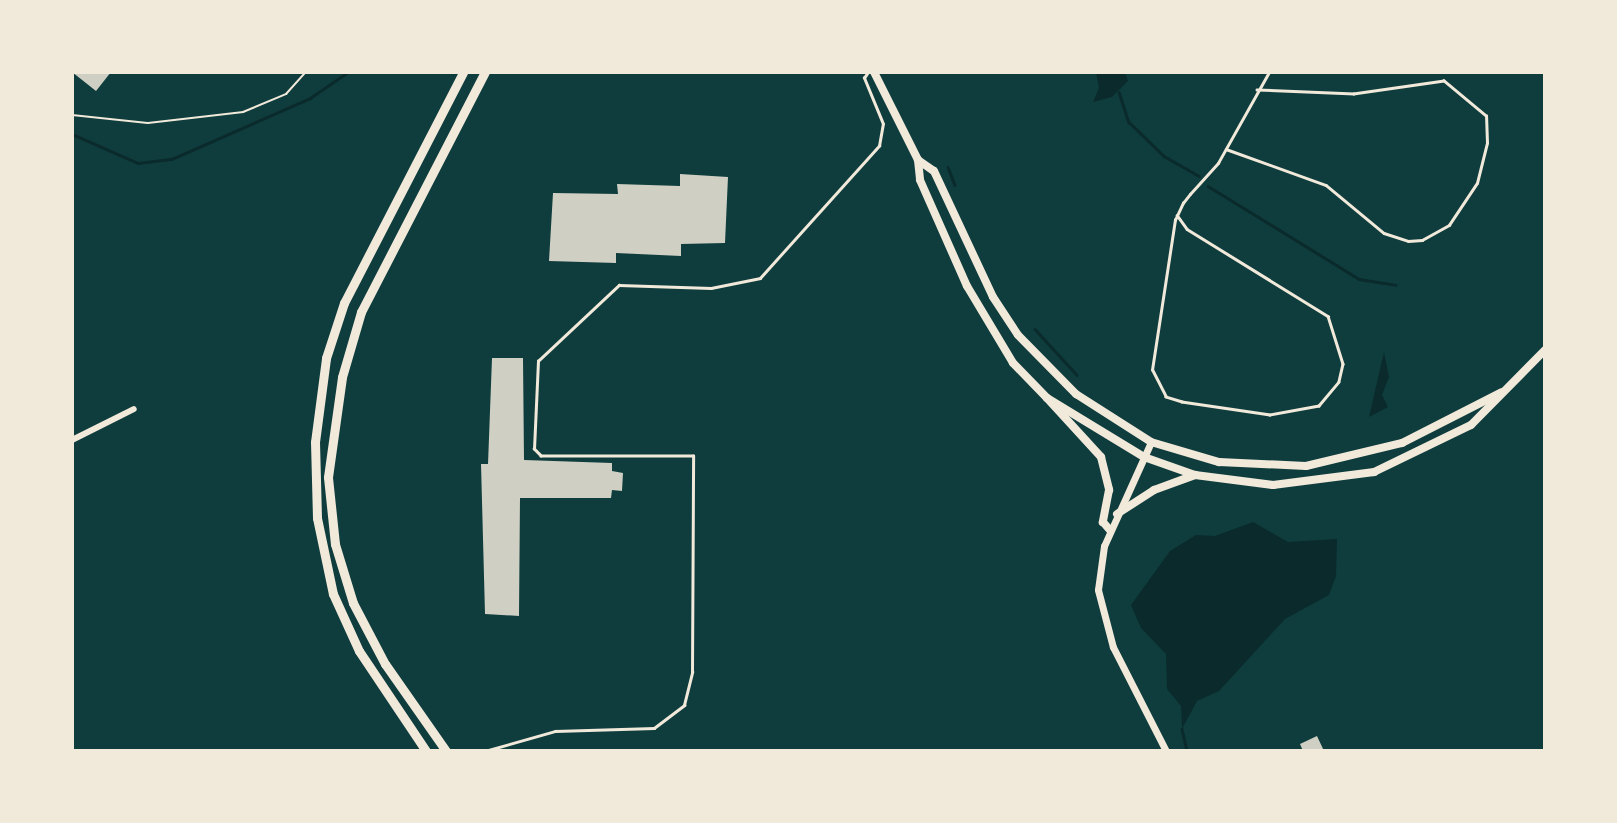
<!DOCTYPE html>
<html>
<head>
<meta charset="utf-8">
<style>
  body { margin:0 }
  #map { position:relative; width:1617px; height:823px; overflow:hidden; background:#0f3d3e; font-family:"Noto Serif",serif }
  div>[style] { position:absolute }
  .water>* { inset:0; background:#0a2a2b }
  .stream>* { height:2.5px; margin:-1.25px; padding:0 1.25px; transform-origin:1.25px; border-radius:1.25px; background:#0a2a2b }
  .building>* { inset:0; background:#cfcfc3 }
  .path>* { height:2px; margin:-1px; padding:0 1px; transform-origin:1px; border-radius:1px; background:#f1e9da }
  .service>* { height:2.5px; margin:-1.25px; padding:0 1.25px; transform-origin:1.25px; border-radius:1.25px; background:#f1e9da }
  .minor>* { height:6px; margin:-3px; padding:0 3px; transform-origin:3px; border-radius:3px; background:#f1e9da }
  .tertiary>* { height:7px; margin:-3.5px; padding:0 3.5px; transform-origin:3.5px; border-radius:3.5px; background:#f1e9da }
  .secondary>* { height:8px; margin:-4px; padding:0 4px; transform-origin:4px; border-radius:4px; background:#f1e9da }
  .primary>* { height:9px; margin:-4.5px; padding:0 4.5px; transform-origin:4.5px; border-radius:4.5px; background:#f1e9da }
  span { translate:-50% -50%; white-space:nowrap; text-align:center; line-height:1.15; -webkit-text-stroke:5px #f1e9da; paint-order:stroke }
  .frame { position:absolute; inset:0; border:74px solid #f1e9da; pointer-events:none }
</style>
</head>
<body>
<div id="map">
  <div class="water">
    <div style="clip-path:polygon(1096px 72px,1125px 72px,1128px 81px,1112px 97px,1093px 102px,1099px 88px)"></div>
    <div style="clip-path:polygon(1384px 352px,1389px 377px,1382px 395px,1388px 407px,1369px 417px)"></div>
    <div style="clip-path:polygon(1253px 522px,1288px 542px,1337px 539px,1336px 576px,1329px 595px,1285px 619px,1219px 691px,1197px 701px,1182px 729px,1181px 706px,1167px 689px,1166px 654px,1141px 628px,1131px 605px,1170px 551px,1196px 535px,1215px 536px)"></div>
  </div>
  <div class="stream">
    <div style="left:1119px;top:92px;width:32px;rotate:72deg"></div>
    <div style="left:1129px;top:122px;width:49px;rotate:44.2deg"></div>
    <div style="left:1164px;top:156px;width:40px;rotate:29.7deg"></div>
    <div style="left:72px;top:134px;width:72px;rotate:23.7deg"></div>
    <div style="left:138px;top:163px;width:34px;rotate:-7deg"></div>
    <div style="left:172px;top:159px;width:151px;rotate:-23.8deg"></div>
    <div style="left:310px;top:98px;width:46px;rotate:-34.4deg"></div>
    <div style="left:948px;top:167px;width:19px;rotate:69deg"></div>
    <div style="left:1208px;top:186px;width:177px;rotate:31.6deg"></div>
    <div style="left:1359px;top:279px;width:37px;rotate:9deg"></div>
    <div style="left:1035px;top:329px;width:62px;rotate:47.6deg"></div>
    <div style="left:1182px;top:729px;width:23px;rotate:77deg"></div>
  </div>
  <div class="building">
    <div style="clip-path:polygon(72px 72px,111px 72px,96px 91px)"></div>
    <div style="clip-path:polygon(680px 174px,728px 177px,725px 243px,681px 244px,681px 256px,616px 253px,616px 263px,549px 261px,553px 193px,618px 194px,617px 184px,680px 186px)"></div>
    <div style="clip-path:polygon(492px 358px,523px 358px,524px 460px,612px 463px,612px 471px,623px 473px,622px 491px,612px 490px,611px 498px,520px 498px,519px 616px,485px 614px,481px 464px,488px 464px)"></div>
    <div style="clip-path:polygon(1317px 736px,1324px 751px,1303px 751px,1300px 744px)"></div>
  </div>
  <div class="path">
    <div style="left:72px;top:115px;width:76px;rotate:6deg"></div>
    <div style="left:148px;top:123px;width:96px;rotate:-6.6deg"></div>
    <div style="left:243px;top:112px;width:47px;rotate:-22.7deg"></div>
    <div style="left:286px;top:94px;width:30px;rotate:-48deg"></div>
  </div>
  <div class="service">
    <div style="left:1226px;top:149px;width:106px;rotate:19.8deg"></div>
    <div style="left:1326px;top:185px;width:75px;rotate:39.6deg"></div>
    <div style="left:1384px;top:233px;width:25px;rotate:18deg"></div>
    <div style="left:1408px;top:241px;width:14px;rotate:-4deg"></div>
    <div style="left:1422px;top:240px;width:31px;rotate:-29deg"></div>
    <div style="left:1449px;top:225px;width:50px;rotate:-56.3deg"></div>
    <div style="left:1477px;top:183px;width:41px;rotate:-76deg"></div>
    <div style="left:1487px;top:143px;width:27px;rotate:-92deg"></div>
    <div style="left:1486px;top:116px;width:55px;rotate:-140.2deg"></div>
    <div style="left:1444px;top:81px;width:91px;rotate:171.8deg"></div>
    <div style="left:1354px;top:94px;width:97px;rotate:-177.6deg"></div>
    <div style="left:1177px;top:215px;width:17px;rotate:54deg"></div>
    <div style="left:1187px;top:229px;width:166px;rotate:31.7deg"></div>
    <div style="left:1328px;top:316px;width:50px;rotate:72.6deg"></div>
    <div style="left:1343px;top:364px;width:18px;rotate:103deg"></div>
    <div style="left:1339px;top:382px;width:31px;rotate:130deg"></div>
    <div style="left:1319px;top:406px;width:50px;rotate:169.6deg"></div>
    <div style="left:1270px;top:415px;width:89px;rotate:-171.6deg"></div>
    <div style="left:1182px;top:402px;width:17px;rotate:-163deg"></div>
    <div style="left:1166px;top:397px;width:30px;rotate:-117deg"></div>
    <div style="left:1152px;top:370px;width:152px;rotate:-81.3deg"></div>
    <div style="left:1175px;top:220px;width:19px;rotate:-65deg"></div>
    <div style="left:1183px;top:203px;width:11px;rotate:-52deg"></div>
    <div style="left:1190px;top:194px;width:42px;rotate:-47.9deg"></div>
    <div style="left:1218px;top:163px;width:104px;rotate:-60.7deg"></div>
    <div style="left:485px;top:751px;width:73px;rotate:-15.9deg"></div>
    <div style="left:555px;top:731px;width:99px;rotate:-1.7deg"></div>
    <div style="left:654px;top:728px;width:38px;rotate:-37deg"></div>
    <div style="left:684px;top:705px;width:34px;rotate:-76deg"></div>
    <div style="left:692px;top:672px;width:216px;rotate:-89.7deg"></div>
    <div style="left:693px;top:456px;width:152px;rotate:180deg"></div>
    <div style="left:541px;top:456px;width:10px;rotate:-135deg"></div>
    <div style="left:534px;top:449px;width:88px;rotate:-87.4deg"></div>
    <div style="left:538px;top:361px;width:111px;rotate:-43.2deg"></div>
    <div style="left:619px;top:285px;width:92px;rotate:1.9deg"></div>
    <div style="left:711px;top:288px;width:50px;rotate:-11.5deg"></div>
    <div style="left:760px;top:278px;width:178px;rotate:-48deg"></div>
    <div style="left:879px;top:146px;width:22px;rotate:-80deg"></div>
    <div style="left:883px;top:124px;width:50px;rotate:-112.4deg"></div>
    <div style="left:864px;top:78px;width:7px;rotate:-56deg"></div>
  </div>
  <div class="minor">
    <div style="left:72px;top:440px;width:69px;rotate:-26.6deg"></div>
  </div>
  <div class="tertiary">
    <div style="left:1151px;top:442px;width:114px;rotate:114.3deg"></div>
    <div style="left:1104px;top:546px;width:44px;rotate:97.8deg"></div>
    <div style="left:1098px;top:590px;width:59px;rotate:75.3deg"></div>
    <div style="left:1113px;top:647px;width:117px;rotate:63deg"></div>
  </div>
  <div class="secondary">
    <div style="left:874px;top:72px;width:98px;rotate:63.4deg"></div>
    <div style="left:918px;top:160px;width:20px;rotate:84deg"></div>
    <div style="left:920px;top:180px;width:116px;rotate:66.1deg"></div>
    <div style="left:967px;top:286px;width:90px;rotate:59.1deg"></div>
    <div style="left:1013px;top:363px;width:49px;rotate:45.8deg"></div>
    <div style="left:1047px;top:398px;width:114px;rotate:31.3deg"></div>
    <div style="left:1144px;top:457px;width:54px;rotate:19.4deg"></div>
    <div style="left:1195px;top:475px;width:79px;rotate:7.3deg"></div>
    <div style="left:1273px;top:485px;width:102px;rotate:-7.3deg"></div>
    <div style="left:1374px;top:472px;width:108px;rotate:-25.9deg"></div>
    <div style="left:1471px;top:425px;width:105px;rotate:-45.4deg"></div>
    <div style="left:918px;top:160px;width:19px;rotate:35deg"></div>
    <div style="left:934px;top:171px;width:139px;rotate:64.9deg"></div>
    <div style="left:993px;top:297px;width:45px;rotate:56.7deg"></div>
    <div style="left:1018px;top:335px;width:83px;rotate:45.5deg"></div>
    <div style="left:1076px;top:394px;width:89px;rotate:32.6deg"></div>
    <div style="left:1151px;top:442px;width:71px;rotate:16.4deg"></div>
    <div style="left:1219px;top:462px;width:87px;rotate:2.6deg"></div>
    <div style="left:1306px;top:466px;width:99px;rotate:-13.5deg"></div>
    <div style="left:1402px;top:443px;width:112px;rotate:-27deg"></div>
    <div style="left:1047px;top:398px;width:80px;rotate:47.5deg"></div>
    <div style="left:1101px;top:457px;width:34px;rotate:76deg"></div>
    <div style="left:1109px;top:490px;width:33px;rotate:101deg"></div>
    <div style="left:1103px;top:522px;width:11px;rotate:49deg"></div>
    <div style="left:1117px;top:514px;width:44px;rotate:-33deg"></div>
    <div style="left:1154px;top:490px;width:44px;rotate:-20.1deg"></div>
  </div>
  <div class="primary">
    <div style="left:426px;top:751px;width:120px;rotate:-123.8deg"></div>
    <div style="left:359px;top:651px;width:63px;rotate:-114.5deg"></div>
    <div style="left:333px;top:594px;width:78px;rotate:-101.9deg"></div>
    <div style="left:317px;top:518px;width:76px;rotate:-91.5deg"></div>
    <div style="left:315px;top:442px;width:85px;rotate:-82.5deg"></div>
    <div style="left:326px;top:358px;width:58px;rotate:-71.9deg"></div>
    <div style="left:344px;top:303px;width:260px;rotate:-62.7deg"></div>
    <div style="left:446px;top:751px;width:106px;rotate:-125deg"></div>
    <div style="left:385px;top:664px;width:69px;rotate:-117.7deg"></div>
    <div style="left:353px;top:603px;width:62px;rotate:-107deg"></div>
    <div style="left:335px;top:544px;width:67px;rotate:-96deg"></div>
    <div style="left:328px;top:477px;width:101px;rotate:-82deg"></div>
    <div style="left:342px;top:377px;width:68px;rotate:-73.7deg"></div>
    <div style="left:361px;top:312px;width:270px;rotate:-62.7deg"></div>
  </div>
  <div class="frame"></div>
</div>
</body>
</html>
